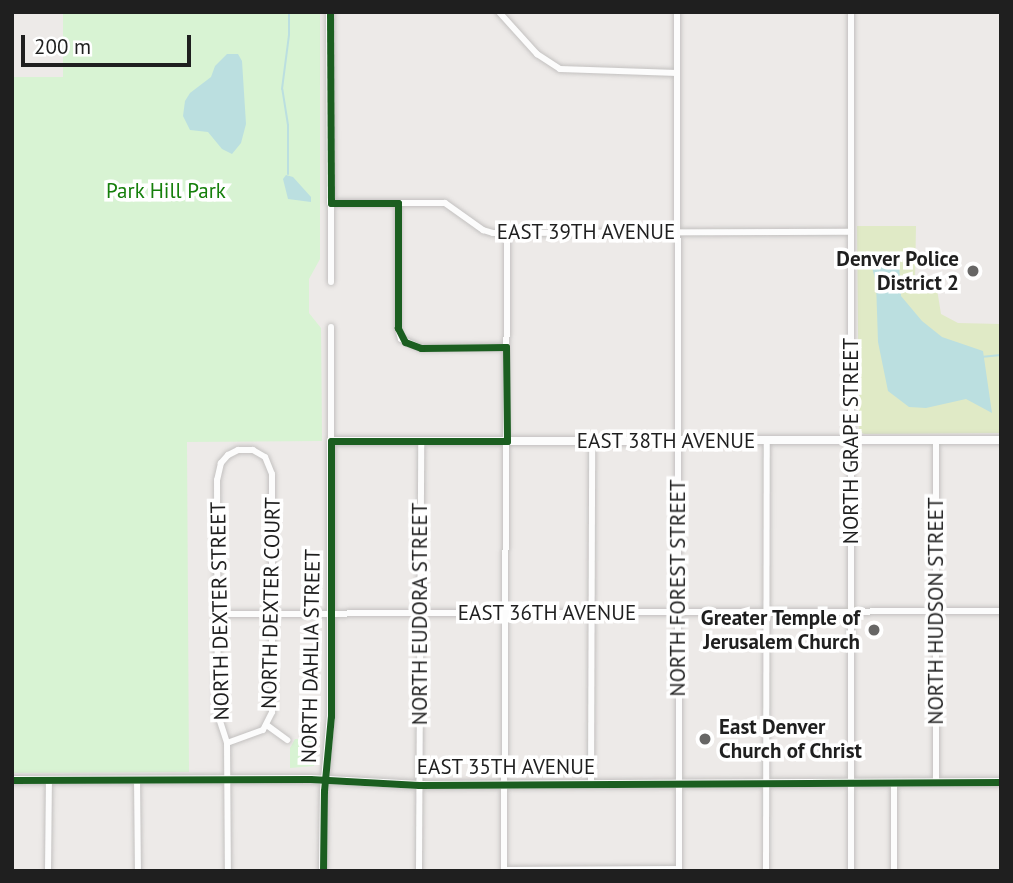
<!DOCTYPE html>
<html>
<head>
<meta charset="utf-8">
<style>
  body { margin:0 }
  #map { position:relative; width:1013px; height:883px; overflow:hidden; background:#edeae8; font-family:"PT Sans",sans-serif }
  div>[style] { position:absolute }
  .grass>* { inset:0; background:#e0eac6 }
  .park>* { inset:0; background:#d8f3d3 }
  .water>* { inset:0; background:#bbdfe0 }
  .stream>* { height:2px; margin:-1px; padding:0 1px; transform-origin:1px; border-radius:1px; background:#bbdfe0 }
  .roads { filter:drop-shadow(0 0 2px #c3c1c0) drop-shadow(0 0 2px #c3c1c0) }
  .minor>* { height:6px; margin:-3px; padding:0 3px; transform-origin:3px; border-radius:3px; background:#fcfcfc }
  .tertiary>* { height:8px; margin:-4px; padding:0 4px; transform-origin:4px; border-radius:4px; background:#fcfcfc }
  .cycleway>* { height:7px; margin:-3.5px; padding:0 3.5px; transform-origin:3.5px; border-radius:3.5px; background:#1b5e20 }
  .dots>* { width:19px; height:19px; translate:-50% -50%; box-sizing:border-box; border:4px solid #fff; border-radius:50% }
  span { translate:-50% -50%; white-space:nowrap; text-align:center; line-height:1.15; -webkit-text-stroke:7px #fff; paint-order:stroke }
  .park-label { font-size:21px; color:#157f0b }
  .street-label { font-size:21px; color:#1f1f1f }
  .poi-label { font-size:21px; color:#1f1f1f; font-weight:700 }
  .right { translate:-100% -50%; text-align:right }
  .left { translate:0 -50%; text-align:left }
  .frame { position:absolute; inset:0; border:14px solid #1f1f1f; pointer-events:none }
  .scale { position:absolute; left:21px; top:35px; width:170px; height:32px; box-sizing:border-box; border:4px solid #1f1f1f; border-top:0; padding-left:9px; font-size:21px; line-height:24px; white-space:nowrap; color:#1f1f1f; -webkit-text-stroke:5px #fff; paint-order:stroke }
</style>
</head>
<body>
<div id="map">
  <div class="grass">
    <div style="clip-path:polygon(857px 226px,916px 226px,915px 281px,923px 281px,924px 289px,937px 289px,941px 314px,958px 323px,1001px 324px,1001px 433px,864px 434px,859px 431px)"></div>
  </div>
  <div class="park">
    <div style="clip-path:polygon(63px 12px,320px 12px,320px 259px,309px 279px,309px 313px,321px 328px,322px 441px,187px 442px,189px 772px,12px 773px,12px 77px,63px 77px)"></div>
    <div style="clip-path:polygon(295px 739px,320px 739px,314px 766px,290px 768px,290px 748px)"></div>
  </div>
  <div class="water">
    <div style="clip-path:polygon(227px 54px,238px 54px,242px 61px,246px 124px,241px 143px,232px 154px,222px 149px,208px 132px,190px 130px,183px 116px,185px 101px,190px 93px,211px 77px,215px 66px)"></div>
    <div style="clip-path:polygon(286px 175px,293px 177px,311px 197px,311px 202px,288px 199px,283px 179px)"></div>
    <div style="clip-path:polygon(882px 253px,899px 263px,901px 296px,922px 321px,942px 337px,983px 351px,992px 413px,966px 399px,926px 408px,909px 407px,888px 391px,878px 342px,876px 282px,871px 264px)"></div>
  </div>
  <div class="stream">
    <div style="left:288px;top:174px;width:49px;rotate:-90deg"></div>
    <div style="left:288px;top:125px;width:36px;rotate:-99deg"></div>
    <div style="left:282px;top:89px;width:54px;rotate:-82.6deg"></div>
    <div style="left:289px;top:35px;width:23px;rotate:-90deg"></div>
    <div style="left:981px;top:357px;width:20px;rotate:-6deg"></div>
  </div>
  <div class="roads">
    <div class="minor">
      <div style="left:499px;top:12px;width:57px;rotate:47.9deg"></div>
      <div style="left:537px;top:54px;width:27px;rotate:33deg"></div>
      <div style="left:560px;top:69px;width:117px;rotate:2deg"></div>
      <div style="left:677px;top:12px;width:859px;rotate:89.87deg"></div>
      <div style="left:851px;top:12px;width:859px;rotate:90deg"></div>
      <div style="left:398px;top:203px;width:125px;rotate:90deg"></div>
      <div style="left:398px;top:328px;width:11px;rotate:75deg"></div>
      <div style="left:401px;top:339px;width:22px;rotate:24deg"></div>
      <div style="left:421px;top:348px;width:85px;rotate:-0.7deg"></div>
      <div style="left:331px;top:282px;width:79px;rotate:-90deg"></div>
      <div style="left:331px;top:203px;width:114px"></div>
      <div style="left:445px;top:203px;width:47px;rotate:35.4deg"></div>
      <div style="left:483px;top:230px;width:10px;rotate:17deg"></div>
      <div style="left:493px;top:233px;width:358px;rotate:-0.2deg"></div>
      <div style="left:331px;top:327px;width:114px;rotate:90deg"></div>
      <div style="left:936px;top:440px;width:342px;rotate:90deg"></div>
      <div style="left:219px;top:614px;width:782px;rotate:-0.22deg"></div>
      <div style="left:268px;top:726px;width:24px;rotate:36deg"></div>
      <div style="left:227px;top:743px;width:38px;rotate:-20deg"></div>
      <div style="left:263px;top:730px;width:20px;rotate:-63deg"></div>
      <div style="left:272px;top:712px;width:238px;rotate:-90deg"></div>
      <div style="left:272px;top:474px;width:18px;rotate:-112deg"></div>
      <div style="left:265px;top:457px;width:14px;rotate:-150deg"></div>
      <div style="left:253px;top:450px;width:15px;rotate:180deg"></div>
      <div style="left:238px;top:450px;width:11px;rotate:153deg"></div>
      <div style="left:228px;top:455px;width:11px;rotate:131deg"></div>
      <div style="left:221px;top:463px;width:17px;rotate:103deg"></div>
      <div style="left:217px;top:480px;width:235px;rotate:89.8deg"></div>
      <div style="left:218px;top:715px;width:29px;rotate:72deg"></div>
      <div style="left:227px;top:743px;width:128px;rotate:89.6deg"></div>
      <div style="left:137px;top:779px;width:92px;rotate:89.4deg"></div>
      <div style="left:591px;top:784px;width:343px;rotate:-89.8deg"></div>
      <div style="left:504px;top:870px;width:175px;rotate:-0.3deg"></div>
      <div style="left:48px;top:871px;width:91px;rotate:-89.4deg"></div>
      <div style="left:419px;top:871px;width:430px;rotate:-89.7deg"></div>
      <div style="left:504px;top:871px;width:638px;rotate:-89.73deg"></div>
      <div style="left:766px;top:871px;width:431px;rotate:-89.9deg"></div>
      <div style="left:894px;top:871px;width:88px;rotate:-90deg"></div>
    </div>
    <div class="tertiary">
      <div style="left:330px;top:12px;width:191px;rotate:89.7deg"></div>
      <div style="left:12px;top:780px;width:298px;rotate:-0.2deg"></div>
      <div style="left:310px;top:779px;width:109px;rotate:3.2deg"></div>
      <div style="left:419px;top:785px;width:582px;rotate:-0.3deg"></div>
      <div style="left:323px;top:871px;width:80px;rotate:-89.3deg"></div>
      <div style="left:324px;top:791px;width:75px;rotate:-84.7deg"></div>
      <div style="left:331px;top:716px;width:275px;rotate:-90deg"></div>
      <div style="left:331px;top:441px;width:670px;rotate:-0.09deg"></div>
    </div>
  </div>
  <div class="cycleway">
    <div style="left:12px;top:780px;width:298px;rotate:-0.2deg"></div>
    <div style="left:310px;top:779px;width:109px;rotate:3.2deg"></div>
    <div style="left:419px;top:785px;width:582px;rotate:-0.3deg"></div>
    <div style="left:323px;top:871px;width:80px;rotate:-89.3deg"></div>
    <div style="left:324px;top:791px;width:75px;rotate:-84.7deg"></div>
    <div style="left:331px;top:716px;width:275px;rotate:-90deg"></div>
    <div style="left:331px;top:441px;width:176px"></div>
    <div style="left:507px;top:441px;width:94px;rotate:-90.6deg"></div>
    <div style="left:506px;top:347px;width:85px;rotate:179.3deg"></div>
    <div style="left:421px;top:348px;width:17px;rotate:-159deg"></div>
    <div style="left:405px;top:342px;width:16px;rotate:-117deg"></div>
    <div style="left:398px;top:328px;width:125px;rotate:-90deg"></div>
    <div style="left:398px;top:203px;width:67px;rotate:180deg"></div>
    <div style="left:331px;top:203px;width:191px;rotate:-90.3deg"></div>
  </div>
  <div class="dots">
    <div style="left:973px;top:271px;background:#676665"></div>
    <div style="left:874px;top:630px;background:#676665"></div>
    <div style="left:705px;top:739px;background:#676665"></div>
  </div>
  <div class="park-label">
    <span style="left:166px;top:191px">Park Hill Park</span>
  </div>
  <div class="street-label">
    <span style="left:586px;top:232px">EAST 39TH AVENUE</span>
    <span style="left:666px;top:441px">EAST 38TH AVENUE</span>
    <span style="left:851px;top:441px;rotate:-90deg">NORTH GRAPE STREET</span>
    <span style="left:678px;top:588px;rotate:-90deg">NORTH FOREST STREET</span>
    <span style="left:271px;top:603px;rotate:-89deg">NORTH DEXTER COURT</span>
    <span style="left:220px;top:611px;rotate:-91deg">NORTH DEXTER STREET</span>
    <span style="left:936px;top:611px;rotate:-90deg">NORTH HUDSON STREET</span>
    <span style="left:547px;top:613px">EAST 36TH AVENUE</span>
    <span style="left:420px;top:614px;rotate:-90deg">NORTH EUDORA STREET</span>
    <span style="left:311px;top:656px;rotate:-89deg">NORTH DAHLIA STREET</span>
    <span style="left:506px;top:767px">EAST 35TH AVENUE</span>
  </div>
  <div class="poi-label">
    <span class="right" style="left:959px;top:271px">Denver Police<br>District 2</span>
    <span class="right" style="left:860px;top:630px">Greater Temple of<br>Jerusalem Church</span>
    <span class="left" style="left:719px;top:739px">East Denver<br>Church of Christ</span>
  </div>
  <div class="frame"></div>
  <div class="scale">200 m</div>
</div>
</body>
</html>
